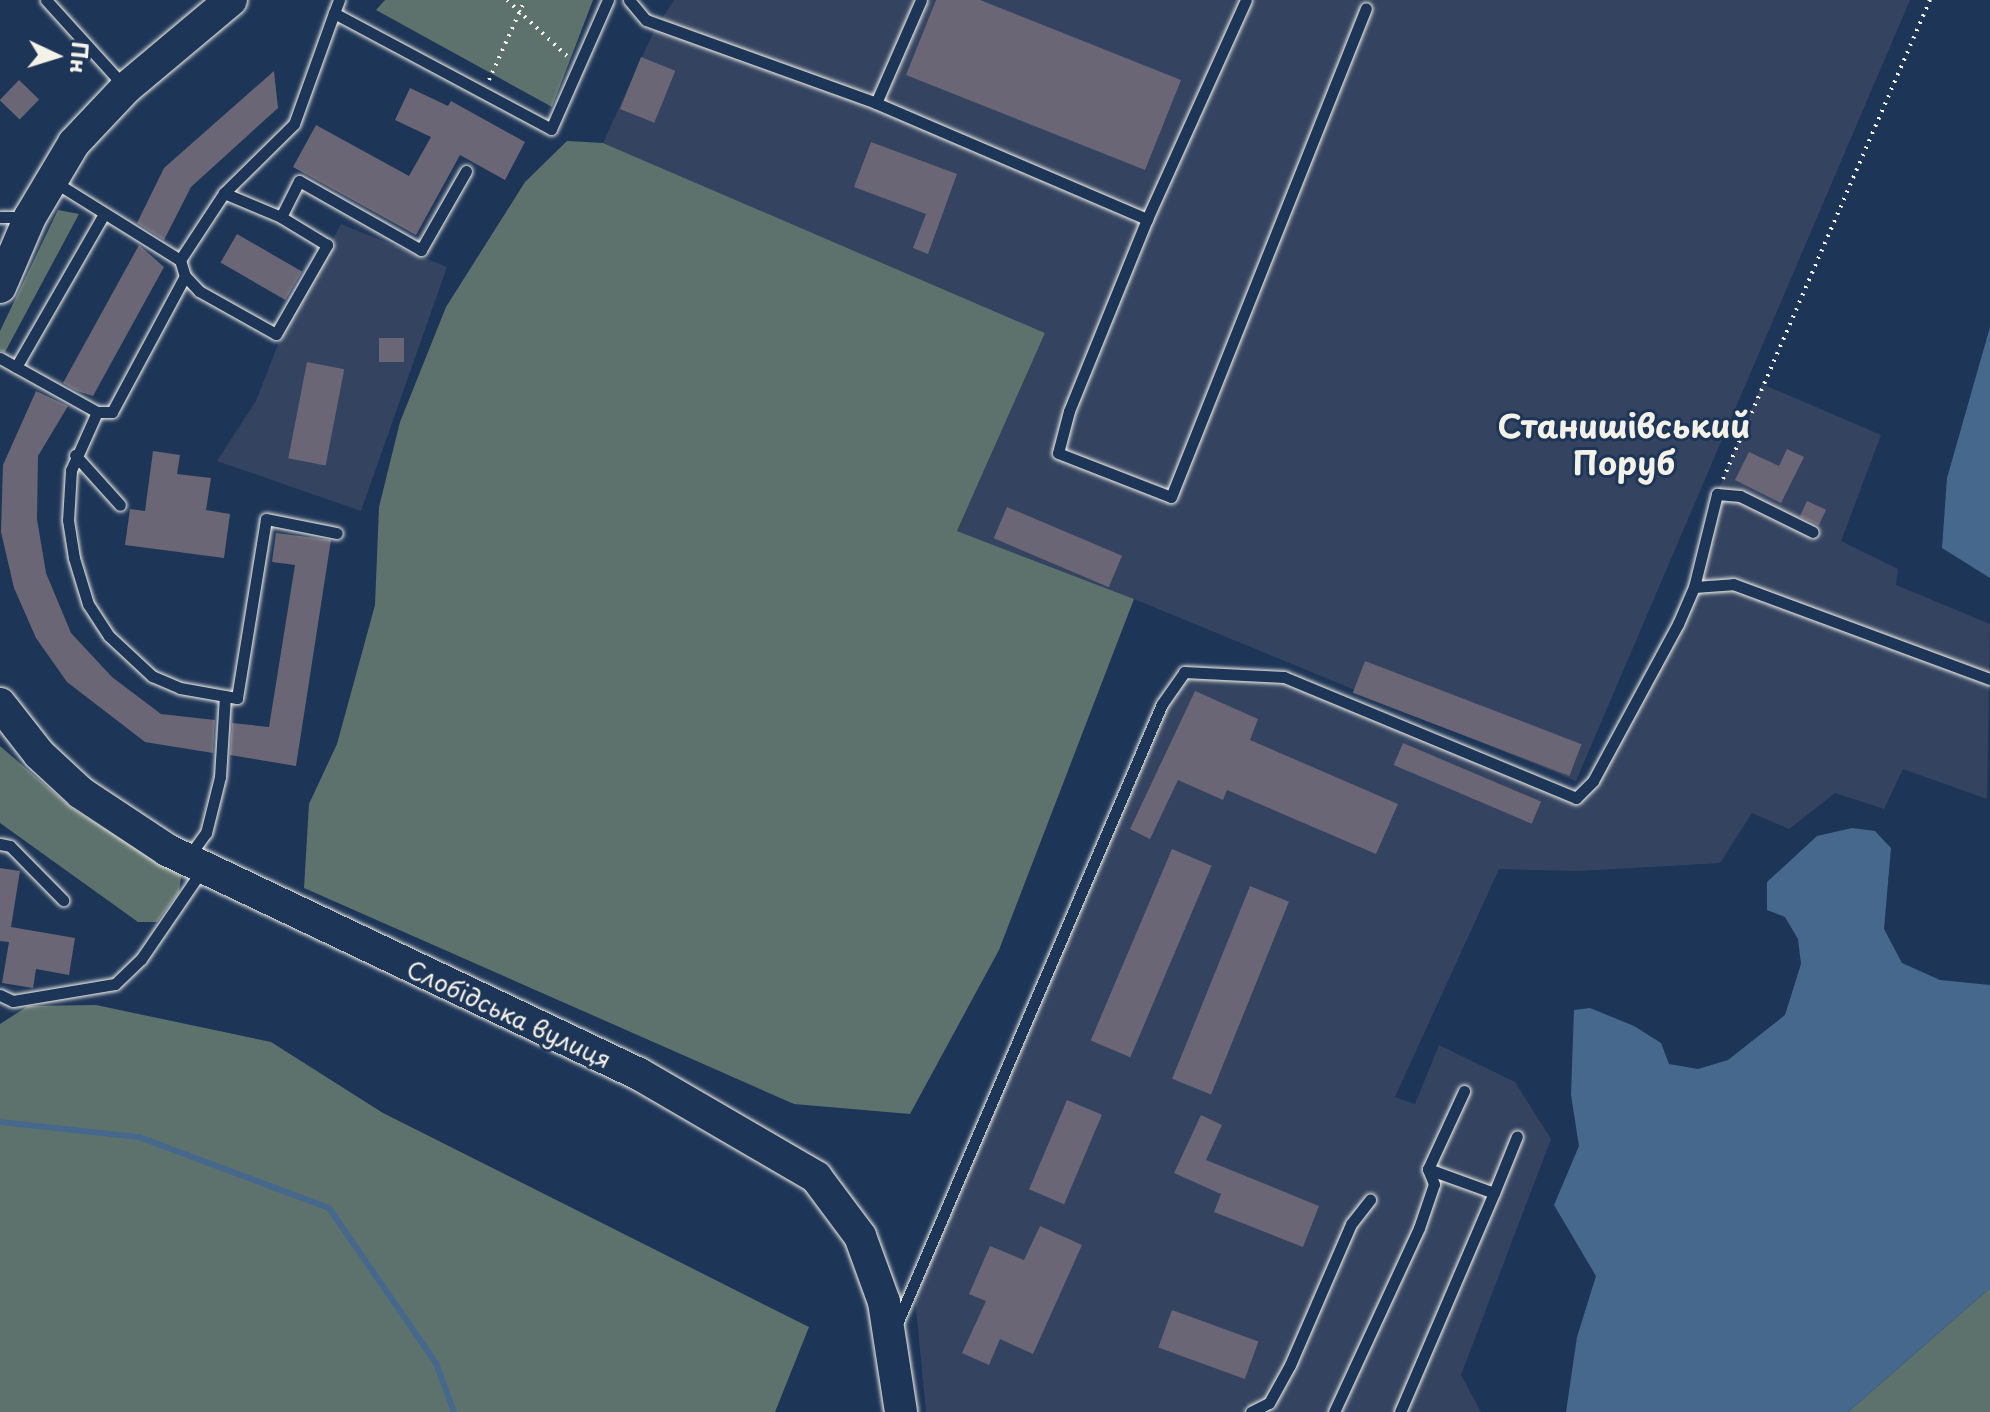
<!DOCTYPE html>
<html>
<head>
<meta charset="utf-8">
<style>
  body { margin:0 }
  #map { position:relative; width:1990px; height:1412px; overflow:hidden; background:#1d3557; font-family:"Playpen Sans",sans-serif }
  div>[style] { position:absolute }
  .built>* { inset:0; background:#344460 }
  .green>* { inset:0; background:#5e726d }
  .water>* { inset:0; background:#46688d }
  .stream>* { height:6px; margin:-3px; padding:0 3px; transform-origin:3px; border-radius:3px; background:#46688d }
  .building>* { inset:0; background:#6a6675; transform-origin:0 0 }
  .path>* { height:4px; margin-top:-2px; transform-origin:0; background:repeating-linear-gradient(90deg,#f4f1e8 0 2px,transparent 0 8px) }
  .roads { filter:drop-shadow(0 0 2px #f4f1e8) drop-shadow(0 0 2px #f4f1e8) }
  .lane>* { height:11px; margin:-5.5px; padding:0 5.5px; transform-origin:5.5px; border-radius:5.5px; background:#1d3557 }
  .secondary>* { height:32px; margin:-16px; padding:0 16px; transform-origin:16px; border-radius:16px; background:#1d3557 }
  span { translate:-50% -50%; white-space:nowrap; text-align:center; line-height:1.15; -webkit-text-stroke:6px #1d3557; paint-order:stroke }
  .street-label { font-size:24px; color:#f4f1e8 }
  .district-label { font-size:32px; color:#f4f1e8; font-weight:700 }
  .north { position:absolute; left:16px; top:16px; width:80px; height:80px; -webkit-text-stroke:6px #1d3557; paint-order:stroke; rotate:94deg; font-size:22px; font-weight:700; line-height:32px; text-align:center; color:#f4f1e8 }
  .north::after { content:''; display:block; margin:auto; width:28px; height:36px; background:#f4f1e8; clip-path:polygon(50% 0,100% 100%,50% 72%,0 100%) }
</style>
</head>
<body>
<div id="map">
  <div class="built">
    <div style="clip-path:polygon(674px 0,1910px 0,1576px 781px,1134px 599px,957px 531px,1045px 333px,603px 143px,654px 31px)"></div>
    <div style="clip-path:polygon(341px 224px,447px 267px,361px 511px,217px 461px,256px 401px,282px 334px)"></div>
    <div style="clip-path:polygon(1762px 384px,1881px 435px,1841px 541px,1898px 569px,1896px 585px,1990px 624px,1987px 799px,1903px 769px,1884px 809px,1835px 793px,1789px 829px,1752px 813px,1720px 863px,1579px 871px,1499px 869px,1395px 1097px,1415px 1104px,1439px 1045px,1515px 1082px,1551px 1139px,1461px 1375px,1481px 1412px,1256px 1412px,1244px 1403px,1244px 1412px,926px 1412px,914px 1287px,1162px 704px,1184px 672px,1284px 677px,1576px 798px,1593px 781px,1678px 624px,1717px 494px)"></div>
  </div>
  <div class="green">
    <div style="clip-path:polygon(385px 0,593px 0,552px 107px,376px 10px)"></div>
    <div style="clip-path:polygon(567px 141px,603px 143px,1045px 333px,957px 531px,1134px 599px,999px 950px,910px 1114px,794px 1104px,304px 888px,309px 804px,337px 744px,375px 605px,379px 507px,400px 422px,446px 307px,525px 182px)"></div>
    <div style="clip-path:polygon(58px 210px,79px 214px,5px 352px,0 351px,0 331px)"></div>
    <div style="clip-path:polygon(0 746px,73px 809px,181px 876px,179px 892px,157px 922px,138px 922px,0 823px)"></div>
    <div style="clip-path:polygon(96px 1005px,271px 1042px,383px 1113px,809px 1327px,775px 1412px,0 1412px,0 1024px,28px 1006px)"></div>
    <div style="clip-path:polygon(1990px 1288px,1990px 1412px,1848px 1412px)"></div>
  </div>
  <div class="water">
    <div style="clip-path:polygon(1990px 327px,1990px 578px,1942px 548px,1947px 478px)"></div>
    <div style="clip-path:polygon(1852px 828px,1875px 831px,1891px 848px,1884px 929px,1902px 963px,1940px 980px,1990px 985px,1990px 1288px,1848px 1412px,1566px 1412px,1577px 1337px,1596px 1276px,1554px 1205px,1579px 1146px,1571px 1095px,1574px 1010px,1590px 1008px,1634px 1026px,1661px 1043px,1669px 1064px,1698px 1069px,1728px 1060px,1785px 1015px,1801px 964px,1798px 939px,1785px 917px,1767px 910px,1767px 882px,1817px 836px)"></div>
  </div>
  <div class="stream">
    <div style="left:0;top:1122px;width:140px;rotate:6.2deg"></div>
    <div style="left:139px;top:1137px;width:203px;rotate:20.5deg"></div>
    <div style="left:329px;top:1208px;width:188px;rotate:55.4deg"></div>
    <div style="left:436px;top:1363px;width:52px;rotate:69.8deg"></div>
  </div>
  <div class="building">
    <div style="clip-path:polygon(936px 0,980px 0,1181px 80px,1145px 170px,906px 75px)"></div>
    <div style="left:641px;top:57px;width:37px;height:56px;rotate:22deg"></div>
    <div style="clip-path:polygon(274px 71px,278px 108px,191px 187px,164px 240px,137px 223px,164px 168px)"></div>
    <div style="left:19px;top:80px;width:28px;height:28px;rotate:44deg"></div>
    <div style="clip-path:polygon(410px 88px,448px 106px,451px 101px,525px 142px,505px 180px,460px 155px,416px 235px,293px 167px,316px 125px,409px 176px,431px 137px,395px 120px)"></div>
    <div style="clip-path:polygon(871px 142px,957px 174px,928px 254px,913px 248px,926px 214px,854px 187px)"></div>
    <div style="left:237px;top:234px;width:75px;height:33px;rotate:30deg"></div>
    <div style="clip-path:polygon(139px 245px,164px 267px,93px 396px,77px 391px,63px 383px)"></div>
    <div style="left:379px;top:338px;width:25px;height:24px"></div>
    <div style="left:307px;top:362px;width:38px;height:98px;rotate:11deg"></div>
    <div style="clip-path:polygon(36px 391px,68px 406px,38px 456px,37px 519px,46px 573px,71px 633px,112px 677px,161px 714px,215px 720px,213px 753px,145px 742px,67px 682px,36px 638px,14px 588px,1px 532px,3px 465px)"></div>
    <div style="clip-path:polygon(1787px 449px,1804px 457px,1781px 503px,1735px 480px,1749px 452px,1779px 466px)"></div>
    <div style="clip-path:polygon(153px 451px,180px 455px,177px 474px,211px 478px,206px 510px,230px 514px,224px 558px,125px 545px,130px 509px,145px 511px)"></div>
    <div style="left:1807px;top:501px;width:21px;height:17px;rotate:25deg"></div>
    <div style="left:1007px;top:507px;width:125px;height:34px;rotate:23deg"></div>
    <div style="clip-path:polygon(276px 533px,331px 540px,296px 766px,230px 755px,232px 723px,269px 727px,295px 565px,272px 562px)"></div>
    <div style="left:1365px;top:661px;width:232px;height:34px;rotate:21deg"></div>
    <div style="clip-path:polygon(1195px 691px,1258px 719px,1250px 740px,1398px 804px,1376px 854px,1227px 790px,1223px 800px,1178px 780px,1150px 839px,1130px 829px)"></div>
    <div style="left:1403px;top:743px;width:150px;height:24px;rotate:23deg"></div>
    <div style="left:1172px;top:849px;width:43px;height:208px;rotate:23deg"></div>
    <div style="clip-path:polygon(0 868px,20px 871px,11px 927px,75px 938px,69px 975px,36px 969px,33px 988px,2px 983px,9px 942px,0 941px)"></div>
    <div style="left:1250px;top:886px;width:42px;height:208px;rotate:22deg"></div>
    <div style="left:1067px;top:1100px;width:38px;height:97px;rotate:23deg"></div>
    <div style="clip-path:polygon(1201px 1115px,1222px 1125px,1206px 1160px,1319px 1206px,1303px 1247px,1214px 1212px,1221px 1194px,1174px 1173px)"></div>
    <div style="clip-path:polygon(1040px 1226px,1082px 1245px,1033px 1354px,1000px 1339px,989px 1365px,962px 1353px,986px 1301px,969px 1294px,990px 1246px,1024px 1260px)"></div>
    <div style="left:1172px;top:1310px;width:92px;height:40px;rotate:20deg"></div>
  </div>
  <div class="path">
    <div style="left:507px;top:0;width:82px;rotate:43deg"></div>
    <div style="left:489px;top:80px;width:88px;rotate:-65.8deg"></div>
    <div style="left:1723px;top:479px;width:522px;rotate:-66.63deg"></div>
  </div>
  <div class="roads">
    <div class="lane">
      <div style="left:46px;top:0;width:115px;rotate:47.8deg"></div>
      <div style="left:629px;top:0;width:26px;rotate:50deg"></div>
      <div style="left:646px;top:20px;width:245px;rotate:19.8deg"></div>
      <div style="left:876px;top:103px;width:112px;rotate:-66.4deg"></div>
      <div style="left:334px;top:13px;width:14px;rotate:-69deg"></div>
      <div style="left:876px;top:103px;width:295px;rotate:23.2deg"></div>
      <div style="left:1147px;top:219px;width:207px;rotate:112.1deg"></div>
      <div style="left:1069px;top:411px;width:43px;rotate:104.7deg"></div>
      <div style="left:1058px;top:453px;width:121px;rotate:21.3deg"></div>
      <div style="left:1171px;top:497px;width:526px;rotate:-68.26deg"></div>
      <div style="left:466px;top:171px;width:91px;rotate:119.7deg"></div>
      <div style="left:421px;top:250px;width:140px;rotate:-150.5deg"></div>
      <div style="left:299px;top:181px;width:40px;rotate:116.6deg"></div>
      <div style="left:281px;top:217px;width:62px;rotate:-157.2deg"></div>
      <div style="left:224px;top:193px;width:98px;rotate:-44.6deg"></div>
      <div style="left:294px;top:124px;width:118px;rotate:-70.2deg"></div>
      <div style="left:334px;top:13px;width:246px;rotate:28.1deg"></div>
      <div style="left:551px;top:129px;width:141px;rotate:-66.2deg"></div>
      <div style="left:53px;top:181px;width:150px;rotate:31.9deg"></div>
      <div style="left:224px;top:193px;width:80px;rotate:123.3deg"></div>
      <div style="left:180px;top:260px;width:17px;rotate:73deg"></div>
      <div style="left:185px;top:276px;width:21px;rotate:47deg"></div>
      <div style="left:199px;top:291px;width:88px;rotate:29.2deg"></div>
      <div style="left:276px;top:334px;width:103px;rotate:-60.2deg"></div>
      <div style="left:327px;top:245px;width:54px;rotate:-148.7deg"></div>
      <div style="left:0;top:217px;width:25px"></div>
      <div style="left:1147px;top:219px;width:240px;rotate:-65.7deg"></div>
      <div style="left:0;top:358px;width:111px;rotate:29.1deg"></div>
      <div style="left:97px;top:412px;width:15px"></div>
      <div style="left:112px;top:412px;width:154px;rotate:-61.8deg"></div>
      <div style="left:16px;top:367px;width:177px;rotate:-60.1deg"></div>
      <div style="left:97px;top:412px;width:64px;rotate:114.1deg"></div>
      <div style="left:71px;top:470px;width:50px;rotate:93.4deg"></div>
      <div style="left:68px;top:520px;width:38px;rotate:81deg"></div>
      <div style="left:74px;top:558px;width:48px;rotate:73.1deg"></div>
      <div style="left:88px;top:604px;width:38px;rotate:57deg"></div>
      <div style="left:109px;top:636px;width:59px;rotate:42.9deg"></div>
      <div style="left:152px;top:676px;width:30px;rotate:23deg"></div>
      <div style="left:180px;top:688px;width:58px;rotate:10deg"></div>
      <div style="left:237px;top:698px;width:181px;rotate:-80.8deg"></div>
      <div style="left:266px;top:519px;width:72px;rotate:11.2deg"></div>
      <div style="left:75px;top:455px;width:67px;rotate:48deg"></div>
      <div style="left:1694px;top:587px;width:39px;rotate:-4deg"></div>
      <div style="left:1733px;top:584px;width:274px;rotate:20.3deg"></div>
      <div style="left:0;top:844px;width:10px;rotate:11deg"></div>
      <div style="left:10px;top:846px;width:76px;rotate:45.5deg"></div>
      <div style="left:189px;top:856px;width:29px;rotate:-54deg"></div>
      <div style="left:206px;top:833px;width:58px;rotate:-76deg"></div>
      <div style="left:220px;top:777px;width:81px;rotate:-86.5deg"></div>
      <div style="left:0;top:995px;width:14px;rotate:25deg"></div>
      <div style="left:13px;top:1001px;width:103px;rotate:-9.5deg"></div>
      <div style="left:115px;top:984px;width:36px;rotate:-44deg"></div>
      <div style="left:141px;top:959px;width:108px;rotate:-55.6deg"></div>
      <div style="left:1428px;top:1169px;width:70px;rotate:20deg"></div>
      <div style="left:1494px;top:1193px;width:61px;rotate:-68deg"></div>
      <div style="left:896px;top:1326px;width:676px;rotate:-66.85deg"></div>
      <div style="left:1162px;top:704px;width:39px;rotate:-55deg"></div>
      <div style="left:1184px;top:672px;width:100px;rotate:2.9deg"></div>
      <div style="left:1284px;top:677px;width:316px;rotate:22.5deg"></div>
      <div style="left:1576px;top:798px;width:24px;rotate:-45deg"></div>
      <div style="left:1593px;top:781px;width:179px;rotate:-61.6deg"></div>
      <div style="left:1678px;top:624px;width:40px;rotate:-66.6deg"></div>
      <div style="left:1694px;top:587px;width:96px;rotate:-76.1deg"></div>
      <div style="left:1717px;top:494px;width:23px;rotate:5deg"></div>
      <div style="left:1740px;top:496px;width:81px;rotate:26.3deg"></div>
      <div style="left:1251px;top:1412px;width:20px;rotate:-27deg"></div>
      <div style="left:1269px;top:1403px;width:43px;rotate:-61.1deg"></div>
      <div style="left:1290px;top:1365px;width:154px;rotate:-66.6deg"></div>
      <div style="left:1351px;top:1224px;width:31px;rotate:-52deg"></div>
      <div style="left:1334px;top:1412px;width:203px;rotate:-65.2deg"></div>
      <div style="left:1419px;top:1228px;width:46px;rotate:-71.2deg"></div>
      <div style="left:1434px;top:1184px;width:16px;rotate:-112deg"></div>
      <div style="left:1428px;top:1169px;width:86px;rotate:-65.2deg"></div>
      <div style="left:1400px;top:1412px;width:238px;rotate:-66.8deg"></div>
    </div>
    <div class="secondary">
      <div style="left:0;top:287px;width:76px;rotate:-66.8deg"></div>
      <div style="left:30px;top:217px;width:86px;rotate:-59.3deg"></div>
      <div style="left:74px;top:143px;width:76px;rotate:-46.6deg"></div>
      <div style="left:126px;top:88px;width:137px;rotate:-40deg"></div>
      <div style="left:0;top:704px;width:63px;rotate:52deg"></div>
      <div style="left:39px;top:754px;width:57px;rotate:42.9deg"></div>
      <div style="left:81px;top:793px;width:103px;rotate:33.5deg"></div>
      <div style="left:167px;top:850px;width:522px;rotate:25.39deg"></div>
      <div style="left:639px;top:1074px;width:205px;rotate:30.2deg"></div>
      <div style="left:816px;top:1177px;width:74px;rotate:53.3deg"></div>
      <div style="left:860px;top:1236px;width:70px;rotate:70deg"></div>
      <div style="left:884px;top:1302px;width:111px;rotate:81.2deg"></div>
    </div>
  </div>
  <div class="street-label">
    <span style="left:509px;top:1014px;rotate:25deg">Слобідська вулиця</span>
  </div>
  <div class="district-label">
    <span style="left:1624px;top:444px">Станишівський<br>Поруб</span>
  </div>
  <div class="north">Пн</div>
</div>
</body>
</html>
